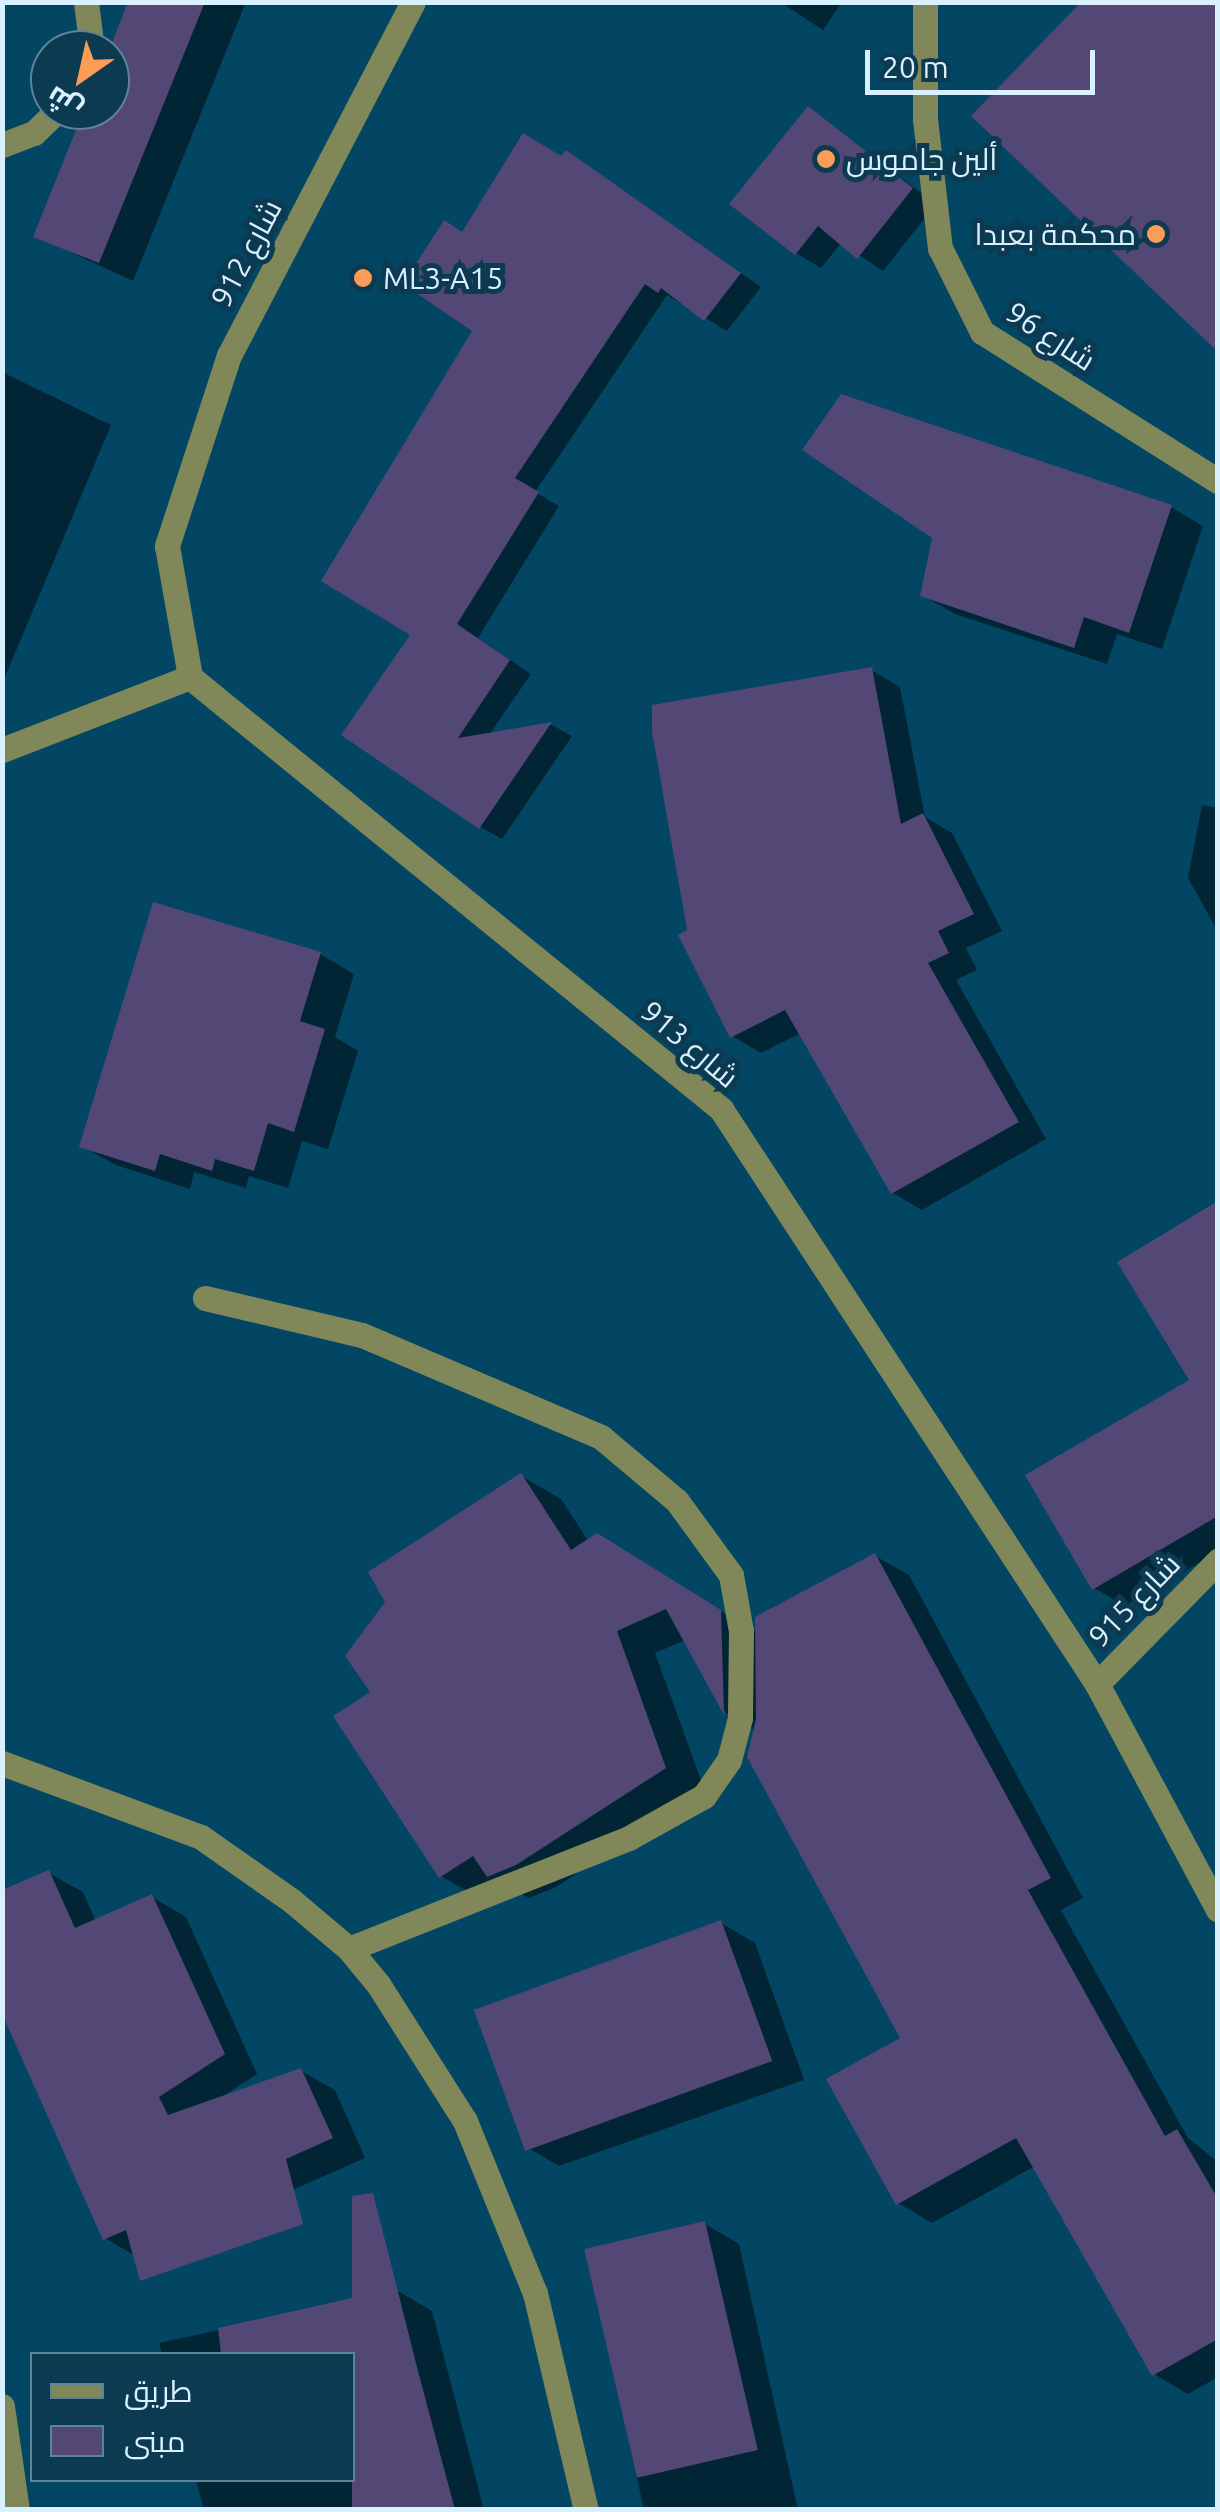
<!DOCTYPE html>
<html>
<head>
<meta charset="utf-8">
<style>
  body { margin:0 }
  #map { position:relative; width:1220px; height:2512px; overflow:hidden; background:#024663; font-family:Ubuntu,Cairo,sans-serif }
  div>[style] { position:absolute }
  .shadow>* { inset:0; background:#0007 }
  .building>* { inset:0; background:#534776; transform-origin:0 0 }
  .minor>* { height:25px; margin:-12.5px; padding:0 12.5px; transform-origin:12.5px; border-radius:12.5px; background:#808759 }
  .dots>* { width:28px; height:28px; translate:-50% -50%; box-sizing:border-box; border:5px solid #0c3a51; border-radius:50% }
  span { translate:-50% -50%; white-space:nowrap; text-align:center; line-height:1.15; -webkit-text-stroke:10px #0c3a51; paint-order:stroke }
  .poi-label { font-size:30px; color:#d9f0fe }
  .left { translate:0 -50%; text-align:left }
  .right { translate:-100% -50%; text-align:right }
  .street-label { font-size:30px; color:#d9f0fe }
  .frame { position:absolute; inset:0; border:5px solid #d9f0fe; pointer-events:none }
  .legend { position:absolute; left:30px; top:2352px; width:325px; height:130px; box-sizing:border-box; background:#0c3a51; border:2px solid #5e8396; margin:0; padding:12px 18px; list-style:none; font-size:30px; color:#d9f0fe }
  .legend li { display:flex; align-items:center; gap:20px; height:50px }
  .legend b { width:50px; border:2px solid #5e8396 }
  .north { position:absolute; left:30px; top:30px; width:100px; height:100px; box-sizing:border-box; background:#0c3a51; border:2px solid #5e8396; border-radius:50%; rotate:214deg; font-size:28px; font-weight:700; line-height:40px; text-align:center; color:#d9f0fe }
  .north::after { content:''; display:block; margin:auto; width:35px; height:45px; background:#fd9c56; clip-path:polygon(50% 0,100% 100%,50% 72%,0 100%) }
  .scale { position:absolute; left:865px; top:50px; width:230px; height:45px; box-sizing:border-box; border:5px solid #d9f0fe; border-top:0; padding-left:12px; font-size:30px; line-height:35px; white-space:nowrap; color:#d9f0fe; -webkit-text-stroke:8px #0c3a51; paint-order:stroke }
</style>
</head>
<body>
<div id="map">
  <div class="shadow">
    <div style="clip-path:polygon(131px 2px,246px 2px,133px 281px,36px 236px,87px 110px,110px 110px)"></div>
    <div style="clip-path:polygon(780px 2px,842px 2px,823px 30px)"></div>
    <div style="clip-path:polygon(809px 109px,936px 204px,883px 271px,841px 243px,821px 268px,796px 253px)"></div>
    <div style="clip-path:polygon(562px 159px,588px 166px,761px 287px,727px 331px,667px 295px,535px 492px,559px 506px,478px 638px,531px 674px,489px 735px,552px 725px,572px 736px,502px 839px,480px 827px,413px 634px,475px 330px,464px 234px)"></div>
    <div style="clip-path:polygon(2px 372px,111px 425px,2px 684px)"></div>
    <div style="clip-path:polygon(1171px 507px,1203px 526px,1162px 649px,1117px 634px,1107px 664px,955px 614px,922px 595px,935px 537px)"></div>
    <div style="clip-path:polygon(871px 670px,900px 687px,925px 817px,952px 833px,1002px 931px,966px 948px,977px 970px,956px 980px,1046px 1139px,922px 1210px,893px 1193px,801px 1033px,761px 1053px,732px 1036px,690px 932px)"></div>
    <div style="clip-path:polygon(1202px 805px,1218px 808px,1218px 932px,1188px 878px)"></div>
    <div style="clip-path:polygon(320px 954px,354px 974px,335px 1037px,358px 1051px,328px 1149px,302px 1141px,288px 1188px,249px 1176px,246px 1188px,194px 1172px,190px 1189px,116px 1165px,82px 1146px)"></div>
    <div style="clip-path:polygon(1218px 1204px,1218px 1552px,1125px 1606px,1094px 1588px,1193px 1381px)"></div>
    <div style="clip-path:polygon(521px 1476px,561px 1499px,589px 1542px,637px 1560px,758px 1634px,875px 1556px,909px 1575px,1083px 1898px,1061px 1910px,1188px 2138px,1218px 2162px,1218px 2377px,1188px 2394px,1154px 2374px,1035px 2166px,932px 2223px,898px 2203px,903px 2038px,756px 1731px,726px 1713px,686px 1640px,655px 1653px,705px 1791px,556px 1887px,529px 1898px,504px 1884px,481px 1899px,441px 1876px,373px 1693px)"></div>
    <div style="clip-path:polygon(49px 1873px,83px 1892px,96px 1922px,152px 1897px,186px 1917px,257px 2074px,225px 2095px,301px 2071px,335px 2090px,365px 2158px,139px 2258px,105px 2238px)"></div>
    <div style="clip-path:polygon(721px 1923px,755px 1943px,804px 2080px,559px 2166px,525px 2146px)"></div>
    <div style="clip-path:polygon(705px 2224px,739px 2244px,798px 2510px,644px 2510px,587px 2250px)"></div>
    <div style="clip-path:polygon(398px 2291px,432px 2311px,484px 2510px,204px 2510px,196px 2480px,352px 2480px,352px 2354px,162px 2354px,159px 2343px)"></div>
  </div>
  <div class="building">
    <div style="clip-path:polygon(128px 2px,205px 2px,99px 263px,33px 237px,84px 110px,110px 110px,109px 50px)"></div>
    <div style="clip-path:polygon(1081px 2px,1218px 2px,1218px 352px,971px 116px)"></div>
    <div style="clip-path:polygon(808px 106px,913px 188px,857px 259px,818px 226px,795px 255px,729px 204px)"></div>
    <div style="clip-path:polygon(523px 133px,561px 156px,566px 150px,741px 273px,704px 321px,661px 288px,658px 293px,645px 284px,515px 478px,539px 492px,457px 624px,510px 660px,458px 738px,552px 722px,479px 829px,341px 735px,410px 635px,321px 581px,472px 331px,403px 284px,444px 220px,462px 232px)"></div>
    <div style="clip-path:polygon(841px 394px,1172px 505px,1129px 633px,1084px 617px,1074px 648px,920px 596px,932px 538px,802px 450px)"></div>
    <div style="clip-path:polygon(872px 667px,901px 824px,923px 813px,974px 914px,938px 931px,949px 953px,928px 963px,1019px 1122px,891px 1194px,785px 1010px,730px 1038px,678px 935px,687px 930px,652px 732px,652px 705px)"></div>
    <div style="clip-path:polygon(153px 902px,321px 952px,300px 1021px,325px 1029px,294px 1132px,268px 1123px,254px 1171px,215px 1159px,212px 1171px,160px 1154px,155px 1171px,79px 1147px)"></div>
    <div style="clip-path:polygon(1218px 1201px,1218px 1516px,1092px 1590px,1025px 1475px,1189px 1380px,1117px 1262px)"></div>
    <div style="clip-path:polygon(521px 1473px,571px 1550px,597px 1533px,721px 1610px,724px 1715px,666px 1609px,617px 1631px,666px 1768px,516px 1865px,487px 1877px,473px 1856px,439px 1878px,333px 1716px,370px 1692px,345px 1656px,385px 1602px,368px 1572px)"></div>
    <div style="clip-path:polygon(875px 1553px,1051px 1878px,1028px 1890px,1165px 2136px,1177px 2129px,1218px 2199px,1218px 2339px,1152px 2376px,1016px 2138px,896px 2205px,826px 2079px,900px 2038px,747px 1757px,756px 1719px,755px 1617px)"></div>
    <div style="clip-path:polygon(49px 1870px,75px 1928px,152px 1894px,225px 2054px,159px 2097px,168px 2115px,301px 2068px,333px 2138px,286px 2159px,303px 2224px,140px 2281px,126px 2230px,103px 2240px,2px 2014px,2px 1890px)"></div>
    <div style="left:721px;top:1920px;width:150px;height:263px;rotate:70deg"></div>
    <div style="clip-path:polygon(373px 2193px,418px 2371px,455px 2510px,352px 2510px,352px 2354px,221px 2354px,218px 2328px,352px 2298px,352px 2196px)"></div>
    <div style="left:705px;top:2221px;width:235px;height:124px;rotate:77deg"></div>
  </div>
  <div class="minor">
    <div style="left:86px;top:2px;width:48px;rotate:82.9deg"></div>
    <div style="left:413px;top:2px;width:398px;rotate:117.5deg"></div>
    <div style="left:229px;top:355px;width:201px;rotate:108deg"></div>
    <div style="left:167px;top:546px;width:133px;rotate:80deg"></div>
    <div style="left:190px;top:677px;width:685px;rotate:39.13deg"></div>
    <div style="left:721px;top:1109px;width:687px;rotate:56.82deg"></div>
    <div style="left:1097px;top:1684px;width:256px;rotate:61.8deg"></div>
    <div style="left:925px;top:2px;width:117px;rotate:90deg"></div>
    <div style="left:925px;top:119px;width:130px;rotate:83.4deg"></div>
    <div style="left:940px;top:248px;width:94px;rotate:63.4deg"></div>
    <div style="left:982px;top:332px;width:279px;rotate:32.3deg"></div>
    <div style="left:2px;top:145px;width:34px;rotate:-21deg"></div>
    <div style="left:34px;top:133px;width:33px;rotate:-44deg"></div>
    <div style="left:2px;top:750px;width:202px;rotate:-21.2deg"></div>
    <div style="left:205px;top:1298px;width:161px;rotate:13.3deg"></div>
    <div style="left:362px;top:1335px;width:260px;rotate:23.1deg"></div>
    <div style="left:601px;top:1437px;width:99px;rotate:40.1deg"></div>
    <div style="left:677px;top:1501px;width:92px;rotate:53.9deg"></div>
    <div style="left:731px;top:1575px;width:57px;rotate:79.9deg"></div>
    <div style="left:741px;top:1631px;width:87px;rotate:90.7deg"></div>
    <div style="left:740px;top:1718px;width:43px;rotate:104.7deg"></div>
    <div style="left:729px;top:1760px;width:44px;rotate:124.8deg"></div>
    <div style="left:704px;top:1796px;width:86px;rotate:150.8deg"></div>
    <div style="left:629px;top:1838px;width:301px;rotate:158.4deg"></div>
    <div style="left:1097px;top:1684px;width:173px;rotate:-45.5deg"></div>
    <div style="left:2px;top:1763px;width:212px;rotate:20.4deg"></div>
    <div style="left:201px;top:1837px;width:111px;rotate:35.1deg"></div>
    <div style="left:292px;top:1901px;width:75px;rotate:40.1deg"></div>
    <div style="left:349px;top:1949px;width:45px;rotate:50.4deg"></div>
    <div style="left:378px;top:1984px;width:162px;rotate:57.6deg"></div>
    <div style="left:465px;top:2121px;width:186px;rotate:67.9deg"></div>
    <div style="left:535px;top:2293px;width:223px;rotate:76.8deg"></div>
    <div style="left:2px;top:2406px;width:105px;rotate:81.8deg"></div>
  </div>
  <div class="dots">
    <div style="left:826px;top:159px;background:#fd9c56"></div>
    <div style="left:1156px;top:234px;background:#fd9c56"></div>
    <div style="left:363px;top:278px;background:#fd9c56"></div>
  </div>
  <div class="poi-label">
    <span class="left" style="left:846px;top:159px">ألين جاموس</span>
    <span class="right" style="left:1136px;top:234px">محكمة بعبدا</span>
    <span class="left" style="left:383px;top:278px">ML3-A15</span>
  </div>
  <div class="street-label">
    <span style="left:246px;top:253px;rotate:-62deg">شارع 912</span>
    <span style="left:1051px;top:336px;rotate:33deg">شارع 96</span>
    <span style="left:690px;top:1044px;rotate:40deg">شارع 913</span>
    <span style="left:1134px;top:1600px;rotate:-46deg">شارع 915</span>
  </div>
  <div class="frame"></div>
  <ul class="legend">
  <li><b style="height:12px;background:#808759"></b>طريق</li>
  <li><b style="height:28px;background:#534776"></b>مبنى</li>
  </ul>
  <div class="north">ش</div>
  <div class="scale">20 m</div>
</div>
</body>
</html>
